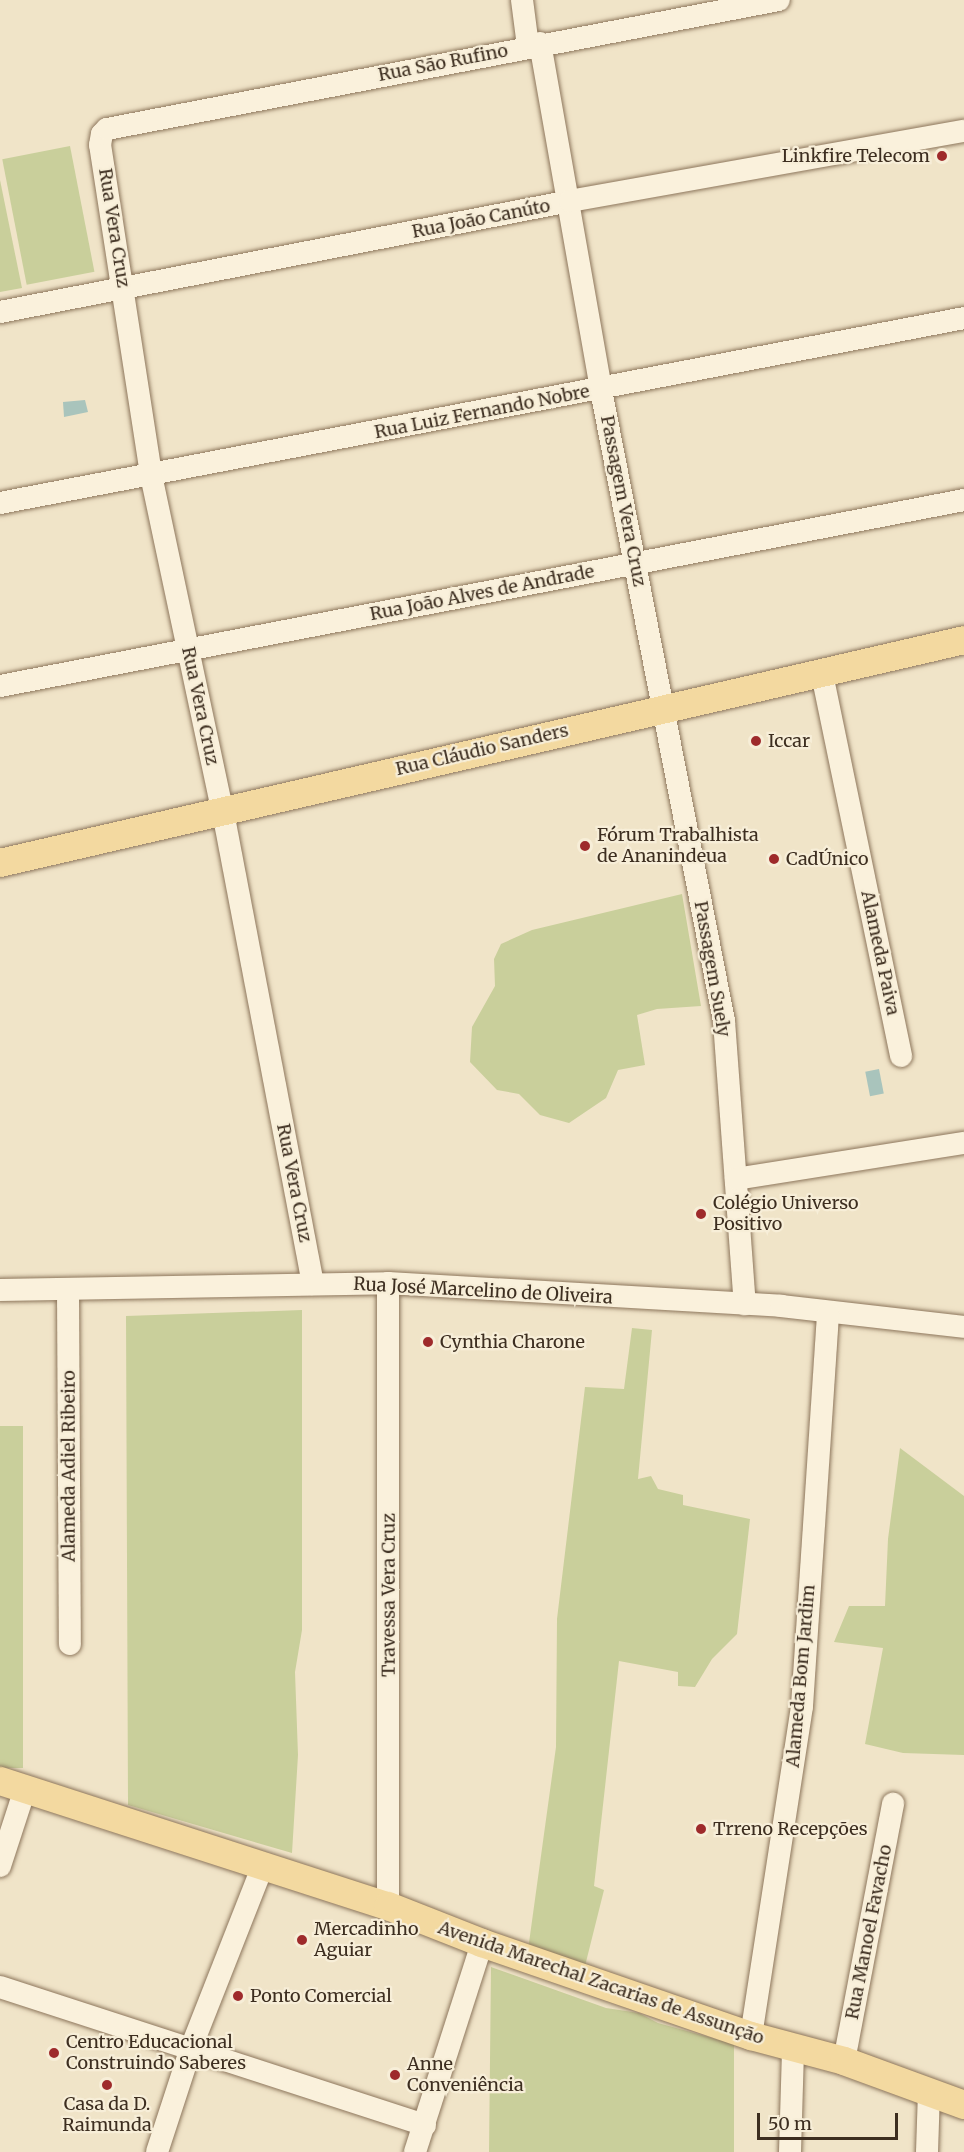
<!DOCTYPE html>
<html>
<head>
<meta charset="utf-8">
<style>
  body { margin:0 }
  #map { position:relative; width:964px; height:2152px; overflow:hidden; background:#f0e4c8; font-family:Merriweather,serif }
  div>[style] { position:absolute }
  .green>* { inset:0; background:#c9cf9b; transform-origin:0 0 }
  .water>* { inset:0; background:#a9c4bc; transform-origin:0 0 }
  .roads { filter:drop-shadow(0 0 2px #8d765c) drop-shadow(0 0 2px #8d765c) }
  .minor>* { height:22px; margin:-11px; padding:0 11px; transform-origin:11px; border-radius:11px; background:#faf1dc }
  .major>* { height:28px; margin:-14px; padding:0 14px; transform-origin:14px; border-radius:14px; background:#f3d9a0 }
  .dots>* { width:16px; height:16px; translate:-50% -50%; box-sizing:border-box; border:3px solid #f7eed8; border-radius:50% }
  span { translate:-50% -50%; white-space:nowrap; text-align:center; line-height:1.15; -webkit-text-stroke:4.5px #f7eed8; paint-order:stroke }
  .street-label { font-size:18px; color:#3d2e20 }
  .poi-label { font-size:18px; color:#3d2e20 }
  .right { translate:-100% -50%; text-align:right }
  .left { translate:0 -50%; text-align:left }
  .scale { position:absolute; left:757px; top:2113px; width:141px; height:27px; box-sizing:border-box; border:3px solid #3d2e20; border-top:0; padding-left:8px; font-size:18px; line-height:21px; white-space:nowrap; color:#3d2e20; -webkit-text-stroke:4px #f7eed8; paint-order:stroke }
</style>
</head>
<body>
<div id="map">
  <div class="green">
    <div style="left:70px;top:146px;width:128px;height:69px;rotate:79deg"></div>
    <div style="clip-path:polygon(0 180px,22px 288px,0 292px)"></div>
    <div style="clip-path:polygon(682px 894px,701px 1006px,657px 1009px,637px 1015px,645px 1065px,618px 1070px,606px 1098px,569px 1123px,540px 1115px,519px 1094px,497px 1090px,470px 1062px,472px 1027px,495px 986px,494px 959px,501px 944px,532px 930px)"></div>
    <div style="clip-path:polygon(302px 1310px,302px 1630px,295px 1672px,298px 1755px,292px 1853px,128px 1805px,126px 1316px)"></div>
    <div style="clip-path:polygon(632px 1328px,652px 1330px,638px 1479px,651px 1476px,658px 1489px,683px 1495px,683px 1505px,750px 1519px,737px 1634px,712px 1659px,695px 1687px,678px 1686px,678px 1672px,619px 1661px,594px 1886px,604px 1890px,584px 1970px,528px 1950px,556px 1747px,557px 1619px,585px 1387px,624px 1389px)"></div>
    <div style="left:0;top:1426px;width:23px;height:342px"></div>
    <div style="clip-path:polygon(900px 1448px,964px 1496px,964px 1755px,903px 1753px,865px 1744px,883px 1648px,834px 1642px,849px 1606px,885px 1606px,888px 1539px)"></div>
    <div style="clip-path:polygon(491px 1967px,606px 2008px,639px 2013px,658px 2023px,734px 2044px,734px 2152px,489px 2152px)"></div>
  </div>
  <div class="water">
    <div style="clip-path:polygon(85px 400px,88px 412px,64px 417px,63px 402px)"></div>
    <div style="left:879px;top:1069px;width:25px;height:14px;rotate:79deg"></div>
  </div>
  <div class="roads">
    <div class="minor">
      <div style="left:522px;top:0;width:46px;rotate:82.6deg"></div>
      <div style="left:540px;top:43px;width:352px;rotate:80deg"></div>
      <div style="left:601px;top:390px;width:643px;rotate:78.97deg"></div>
      <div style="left:724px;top:1021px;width:284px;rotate:85.8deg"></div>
      <div style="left:0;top:312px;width:581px;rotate:-11.02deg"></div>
      <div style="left:570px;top:201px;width:400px;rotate:-10.1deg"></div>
      <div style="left:0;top:503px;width:982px;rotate:-10.86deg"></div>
      <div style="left:822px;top:674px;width:390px;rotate:78.3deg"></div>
      <div style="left:0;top:686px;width:982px;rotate:-10.92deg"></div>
      <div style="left:736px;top:1179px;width:231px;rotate:-9deg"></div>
      <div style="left:388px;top:1283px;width:623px;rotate:90deg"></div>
      <div style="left:313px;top:1284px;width:484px;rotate:-100.8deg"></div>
      <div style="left:222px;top:809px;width:342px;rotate:-102deg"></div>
      <div style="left:151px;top:474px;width:333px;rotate:-98.8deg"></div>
      <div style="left:100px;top:145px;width:11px;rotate:-80deg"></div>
      <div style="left:102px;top:134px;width:7px;rotate:-45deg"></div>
      <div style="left:107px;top:129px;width:684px;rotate:-10.87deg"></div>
      <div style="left:68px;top:1289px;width:355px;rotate:89.7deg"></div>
      <div style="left:0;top:1290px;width:388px;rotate:-1deg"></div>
      <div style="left:388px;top:1283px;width:394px;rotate:3.3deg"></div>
      <div style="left:781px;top:1306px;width:184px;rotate:6.5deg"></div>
      <div style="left:0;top:1866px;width:81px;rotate:-72deg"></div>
      <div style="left:0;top:1987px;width:447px;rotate:18deg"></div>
      <div style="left:751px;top:2036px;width:334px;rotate:-81.2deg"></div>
      <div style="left:802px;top:1706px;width:394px;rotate:-86.2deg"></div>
      <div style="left:844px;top:2061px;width:262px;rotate:-79.2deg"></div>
      <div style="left:157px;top:2152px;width:109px;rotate:-71.9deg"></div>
      <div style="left:191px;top:2048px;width:193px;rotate:-68.5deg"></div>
      <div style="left:415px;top:2152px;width:219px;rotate:-72.2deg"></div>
      <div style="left:790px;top:2152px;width:104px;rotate:-88.3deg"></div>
      <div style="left:927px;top:2152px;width:59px;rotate:-88.1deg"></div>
    </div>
    <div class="major">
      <div style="left:0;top:863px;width:989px;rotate:-13.02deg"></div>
      <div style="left:0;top:1781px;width:408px;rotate:17.9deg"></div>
      <div style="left:388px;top:1906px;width:101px;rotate:21.5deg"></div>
      <div style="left:482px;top:1943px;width:285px;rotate:19.1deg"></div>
      <div style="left:751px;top:2036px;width:96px;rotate:15deg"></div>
      <div style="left:844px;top:2061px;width:128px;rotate:20.1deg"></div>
    </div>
  </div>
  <div class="dots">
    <div style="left:942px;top:156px;background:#9e2a2b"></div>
    <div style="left:756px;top:741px;background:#9e2a2b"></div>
    <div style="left:585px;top:846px;background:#9e2a2b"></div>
    <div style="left:774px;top:859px;background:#9e2a2b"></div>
    <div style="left:701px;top:1214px;background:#9e2a2b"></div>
    <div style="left:428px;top:1342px;background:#9e2a2b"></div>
    <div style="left:701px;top:1829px;background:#9e2a2b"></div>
    <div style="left:302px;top:1940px;background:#9e2a2b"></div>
    <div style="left:238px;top:1996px;background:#9e2a2b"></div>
    <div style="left:54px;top:2053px;background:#9e2a2b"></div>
    <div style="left:395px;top:2075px;background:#9e2a2b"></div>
    <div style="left:107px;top:2085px;background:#9e2a2b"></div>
  </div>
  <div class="street-label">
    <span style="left:443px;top:63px;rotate:-11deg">Rua São Rufino</span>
    <span style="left:481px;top:219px;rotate:-11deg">Rua João Canúto</span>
    <span style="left:114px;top:228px;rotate:81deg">Rua Vera Cruz</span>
    <span style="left:482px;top:412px;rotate:-11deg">Rua Luiz Fernando Nobre</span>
    <span style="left:623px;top:501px;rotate:79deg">Passagem Vera Cruz</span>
    <span style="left:482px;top:593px;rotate:-11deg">Rua João Alves de Andrade</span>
    <span style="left:200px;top:706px;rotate:78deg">Rua Vera Cruz</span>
    <span style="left:482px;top:750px;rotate:-13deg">Rua Cláudio Sanders</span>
    <span style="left:880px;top:953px;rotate:78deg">Alameda Paiva</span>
    <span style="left:712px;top:969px;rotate:80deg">Passagem Suely</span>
    <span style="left:294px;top:1183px;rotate:79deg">Rua Vera Cruz</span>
    <span style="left:483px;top:1291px;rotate:3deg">Rua José Marcelino de Oliveira</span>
    <span style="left:69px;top:1466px;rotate:-90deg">Alameda Adiel Ribeiro</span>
    <span style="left:389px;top:1595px;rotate:-90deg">Travessa Vera Cruz</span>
    <span style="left:801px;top:1676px;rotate:-85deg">Alameda Bom Jardim</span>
    <span style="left:869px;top:1932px;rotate:-79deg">Rua Manoel Favacho</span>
    <span style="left:601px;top:1983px;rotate:19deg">Avenida Marechal Zacarias de Assunção</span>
  </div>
  <div class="poi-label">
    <span class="right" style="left:930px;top:156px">Linkfire Telecom</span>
    <span class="left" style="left:768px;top:741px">Iccar</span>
    <span class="left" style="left:597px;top:846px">Fórum Trabalhista<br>de Ananindeua</span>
    <span class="left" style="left:786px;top:859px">CadÚnico</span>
    <span class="left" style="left:713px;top:1214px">Colégio Universo<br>Positivo</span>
    <span class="left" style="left:440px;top:1342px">Cynthia Charone</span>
    <span class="left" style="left:713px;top:1829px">Trreno Recepções</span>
    <span class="left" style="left:314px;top:1940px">Mercadinho<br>Aguiar</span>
    <span class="left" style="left:250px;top:1996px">Ponto Comercial</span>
    <span class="left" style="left:66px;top:2053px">Centro Educacional<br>Construindo Saberes</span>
    <span class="left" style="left:407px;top:2075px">Anne<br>Conveniência</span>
    <span style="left:107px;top:2115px">Casa da D.<br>Raimunda</span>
  </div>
  <div class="scale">50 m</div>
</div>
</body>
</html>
